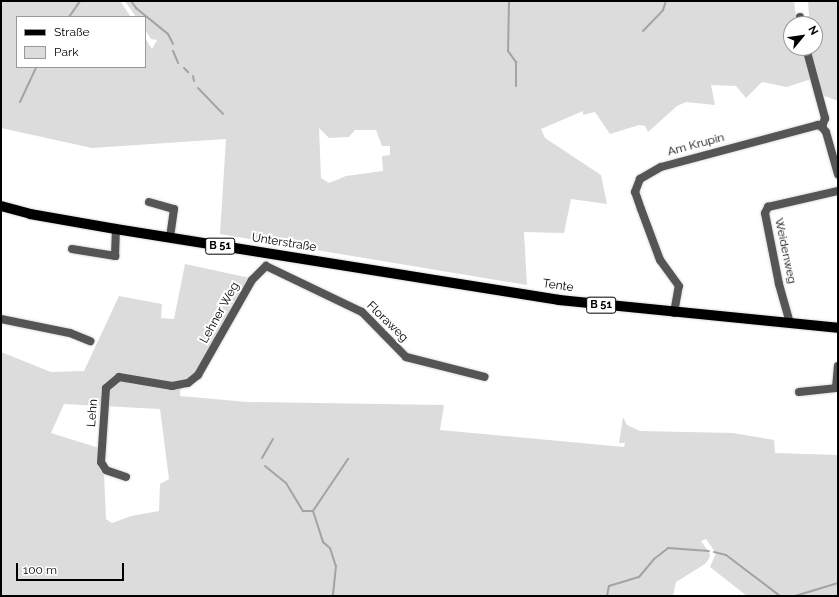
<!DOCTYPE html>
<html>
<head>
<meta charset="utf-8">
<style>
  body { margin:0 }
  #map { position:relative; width:839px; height:597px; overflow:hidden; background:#fff; font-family:Raleway,sans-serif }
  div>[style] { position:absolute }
  .green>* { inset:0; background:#dcdcdc }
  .stream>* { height:2px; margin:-1px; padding:0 1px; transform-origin:1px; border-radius:1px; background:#a3a3a3 }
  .roads { filter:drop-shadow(0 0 1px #dbdbdb) drop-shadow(0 0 1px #dbdbdb) }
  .minor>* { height:8px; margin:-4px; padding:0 4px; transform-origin:4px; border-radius:4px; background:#555 }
  .major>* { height:10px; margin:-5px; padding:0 5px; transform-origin:5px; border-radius:5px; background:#000 }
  span { translate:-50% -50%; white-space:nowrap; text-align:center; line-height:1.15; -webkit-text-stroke:4px #fff; paint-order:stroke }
  .shield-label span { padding:1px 3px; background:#fff; border:1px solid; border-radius:3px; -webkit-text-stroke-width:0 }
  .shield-label { font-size:11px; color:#000; font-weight:700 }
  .street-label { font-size:12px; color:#000 }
  .frame { position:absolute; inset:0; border:2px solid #000; pointer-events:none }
  .legend { position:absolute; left:16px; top:16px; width:130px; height:52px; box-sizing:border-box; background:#fff; border:1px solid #999; margin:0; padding:5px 7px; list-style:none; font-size:12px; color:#000 }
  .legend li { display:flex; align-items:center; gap:8px; height:20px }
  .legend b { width:20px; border:1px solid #999 }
  .north { position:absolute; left:783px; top:16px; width:40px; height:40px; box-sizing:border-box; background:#fff; border:1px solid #999; border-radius:50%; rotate:61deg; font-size:11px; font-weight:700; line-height:16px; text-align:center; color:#000 }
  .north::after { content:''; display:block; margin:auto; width:14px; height:18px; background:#000; clip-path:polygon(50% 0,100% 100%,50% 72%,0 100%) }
  .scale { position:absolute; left:16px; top:563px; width:108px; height:18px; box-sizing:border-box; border:2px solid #000; border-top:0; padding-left:5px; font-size:12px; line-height:14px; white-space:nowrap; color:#000; -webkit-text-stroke:3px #fff; paint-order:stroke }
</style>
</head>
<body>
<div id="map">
  <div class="green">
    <div style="clip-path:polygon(evenodd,1px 1px,120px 1px,131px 17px,17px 17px,17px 67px,145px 67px,145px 38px,152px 49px,157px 40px,151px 39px,145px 30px,145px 17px,136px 17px,125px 1px,794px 1px,796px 17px,809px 16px,808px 1px,838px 1px,838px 101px,822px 95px,811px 79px,787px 87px,762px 82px,746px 98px,736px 86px,711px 85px,715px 105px,686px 102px,677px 106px,648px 132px,645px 126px,639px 125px,610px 134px,595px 112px,583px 115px,583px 111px,541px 129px,545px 138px,601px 175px,607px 204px,571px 199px,564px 233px,524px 232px,527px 285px,220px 234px,226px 139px,92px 148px,1px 128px,1px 1px,791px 24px,815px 24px,815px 48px,791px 48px,791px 24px,1px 1px,319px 128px,329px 138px,349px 137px,355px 130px,376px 130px,382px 146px,390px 146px,390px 155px,382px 156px,383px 171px,346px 176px,329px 183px,321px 178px,319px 128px)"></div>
    <div style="clip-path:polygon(evenodd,185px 264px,250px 278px,197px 372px,181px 381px,180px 396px,247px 402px,444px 405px,440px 430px,624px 447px,625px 443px,619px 443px,623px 417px,627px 425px,640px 431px,733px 433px,774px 440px,775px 453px,838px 455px,838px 596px,747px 596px,710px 567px,716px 553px,706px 539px,701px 541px,710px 554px,709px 559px,705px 564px,676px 582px,673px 596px,1px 596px,1px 352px,51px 372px,84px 371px,119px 296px,162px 304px,161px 318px,174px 319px,185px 264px,64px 404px,160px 409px,169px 479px,160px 484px,159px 511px,131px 516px,112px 523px,106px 519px,104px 473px,100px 469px,99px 448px,51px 433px,64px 404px)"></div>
  </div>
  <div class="stream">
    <div style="left:131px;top:1px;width:9px;rotate:54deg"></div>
    <div style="left:136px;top:8px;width:41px;rotate:39.1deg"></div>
    <div style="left:168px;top:34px;width:11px;rotate:63deg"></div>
    <div style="left:509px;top:1px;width:50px;rotate:91.1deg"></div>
    <div style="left:508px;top:51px;width:14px;rotate:54deg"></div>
    <div style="left:516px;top:62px;width:24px;rotate:90deg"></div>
    <div style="left:69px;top:17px;width:19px;rotate:-55deg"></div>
    <div style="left:643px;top:31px;width:29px;rotate:-46deg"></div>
    <div style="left:663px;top:10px;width:9px;rotate:-72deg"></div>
    <div style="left:173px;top:51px;width:13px;rotate:67deg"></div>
    <div style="left:184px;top:68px;width:6px;rotate:45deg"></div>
    <div style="left:193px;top:76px;width:5px;rotate:79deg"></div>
    <div style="left:198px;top:88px;width:36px;rotate:46deg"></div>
    <div style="left:20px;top:102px;width:38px;rotate:-65deg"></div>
    <div style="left:262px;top:458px;width:22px;rotate:-60deg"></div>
    <div style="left:265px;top:466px;width:27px;rotate:39deg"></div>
    <div style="left:286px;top:483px;width:33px;rotate:59deg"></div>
    <div style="left:303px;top:511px;width:10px"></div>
    <div style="left:313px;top:511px;width:33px;rotate:72deg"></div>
    <div style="left:323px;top:542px;width:9px;rotate:41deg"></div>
    <div style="left:330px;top:548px;width:19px;rotate:72deg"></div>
    <div style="left:336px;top:566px;width:30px;rotate:96deg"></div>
    <div style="left:313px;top:511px;width:63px;rotate:-56.1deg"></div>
    <div style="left:714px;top:552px;width:12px;rotate:14deg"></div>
    <div style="left:726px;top:555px;width:68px;rotate:37.2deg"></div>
    <div style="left:607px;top:596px;width:10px;rotate:-79deg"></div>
    <div style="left:609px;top:586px;width:31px;rotate:-17deg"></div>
    <div style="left:639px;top:577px;width:23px;rotate:-50deg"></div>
    <div style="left:654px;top:559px;width:18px;rotate:-38deg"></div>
    <div style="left:668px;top:548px;width:41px;rotate:4.2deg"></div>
    <div style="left:795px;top:596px;width:45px;rotate:-16.8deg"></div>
  </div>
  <div class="roads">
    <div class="minor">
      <div style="left:800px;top:17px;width:7px;rotate:82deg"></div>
      <div style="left:806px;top:48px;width:73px;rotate:74.8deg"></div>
      <div style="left:825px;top:118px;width:9px;rotate:108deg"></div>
      <div style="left:822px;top:127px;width:6px;rotate:51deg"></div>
      <div style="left:826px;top:132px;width:44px;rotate:74.1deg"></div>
      <div style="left:149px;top:202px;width:26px;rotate:16deg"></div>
      <div style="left:174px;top:209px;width:28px;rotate:98deg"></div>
      <div style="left:72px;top:249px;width:44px;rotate:9.2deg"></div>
      <div style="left:115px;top:256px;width:27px;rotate:-88deg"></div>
      <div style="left:266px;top:266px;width:106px;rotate:25.6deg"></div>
      <div style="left:362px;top:312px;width:63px;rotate:45.6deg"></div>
      <div style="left:406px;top:357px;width:81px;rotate:14.2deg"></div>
      <div style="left:674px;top:313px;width:27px;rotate:-80deg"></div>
      <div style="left:679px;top:286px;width:32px;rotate:-126deg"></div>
      <div style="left:660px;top:260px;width:54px;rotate:-110.4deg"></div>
      <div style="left:641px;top:209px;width:18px;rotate:-109deg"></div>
      <div style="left:635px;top:192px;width:14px;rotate:-69deg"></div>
      <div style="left:640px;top:179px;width:24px;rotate:-30deg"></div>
      <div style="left:661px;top:167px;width:163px;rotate:-15deg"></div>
      <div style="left:818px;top:125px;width:4px;rotate:27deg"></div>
      <div style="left:1px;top:319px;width:70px;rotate:11.5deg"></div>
      <div style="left:70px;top:333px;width:22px;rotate:22deg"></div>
      <div style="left:790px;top:323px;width:41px;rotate:-105.8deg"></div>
      <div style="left:779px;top:284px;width:72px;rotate:-101.2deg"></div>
      <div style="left:765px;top:213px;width:7px;rotate:-63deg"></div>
      <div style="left:768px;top:207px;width:72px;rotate:-12.9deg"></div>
      <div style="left:799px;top:392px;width:37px;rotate:-6deg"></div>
      <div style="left:836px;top:388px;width:22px;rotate:-85deg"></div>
      <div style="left:126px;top:477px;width:21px;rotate:-161deg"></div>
      <div style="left:106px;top:470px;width:9px;rotate:-122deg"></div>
      <div style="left:101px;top:462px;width:74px;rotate:-86.1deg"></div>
      <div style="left:106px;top:388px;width:17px;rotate:-40deg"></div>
      <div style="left:119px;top:377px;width:54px;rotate:9.6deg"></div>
      <div style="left:172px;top:386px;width:16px;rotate:-11deg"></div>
      <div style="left:188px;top:383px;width:13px;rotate:-39deg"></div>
      <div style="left:198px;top:375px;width:109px;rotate:-60.4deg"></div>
      <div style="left:252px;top:280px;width:20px;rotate:-45deg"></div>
    </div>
    <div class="major">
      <div style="left:1px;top:206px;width:30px;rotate:15deg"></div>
      <div style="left:30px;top:214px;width:87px;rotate:9.9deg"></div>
      <div style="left:116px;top:229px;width:449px;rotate:9.1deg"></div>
      <div style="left:559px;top:300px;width:280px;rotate:5.7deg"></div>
    </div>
  </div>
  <div class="shield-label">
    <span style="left:220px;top:246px">B 51</span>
    <span style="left:601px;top:305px">B 51</span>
  </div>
  <div class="street-label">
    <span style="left:696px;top:145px;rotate:-15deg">Am Krupin</span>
    <span style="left:284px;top:243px;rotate:9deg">Unterstraße</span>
    <span style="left:785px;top:251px;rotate:78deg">Weidenweg</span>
    <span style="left:558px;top:286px;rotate:8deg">Tente</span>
    <span style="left:220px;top:313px;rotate:-61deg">Lehner Weg</span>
    <span style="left:387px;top:322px;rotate:44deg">Floraweg</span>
    <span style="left:93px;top:413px;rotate:-86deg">Lehn</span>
  </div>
  <div class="frame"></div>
  <ul class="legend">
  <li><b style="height:5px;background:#000"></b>Straße</li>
  <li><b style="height:11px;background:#dcdcdc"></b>Park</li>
  </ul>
  <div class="north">N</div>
  <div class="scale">100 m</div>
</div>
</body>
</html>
